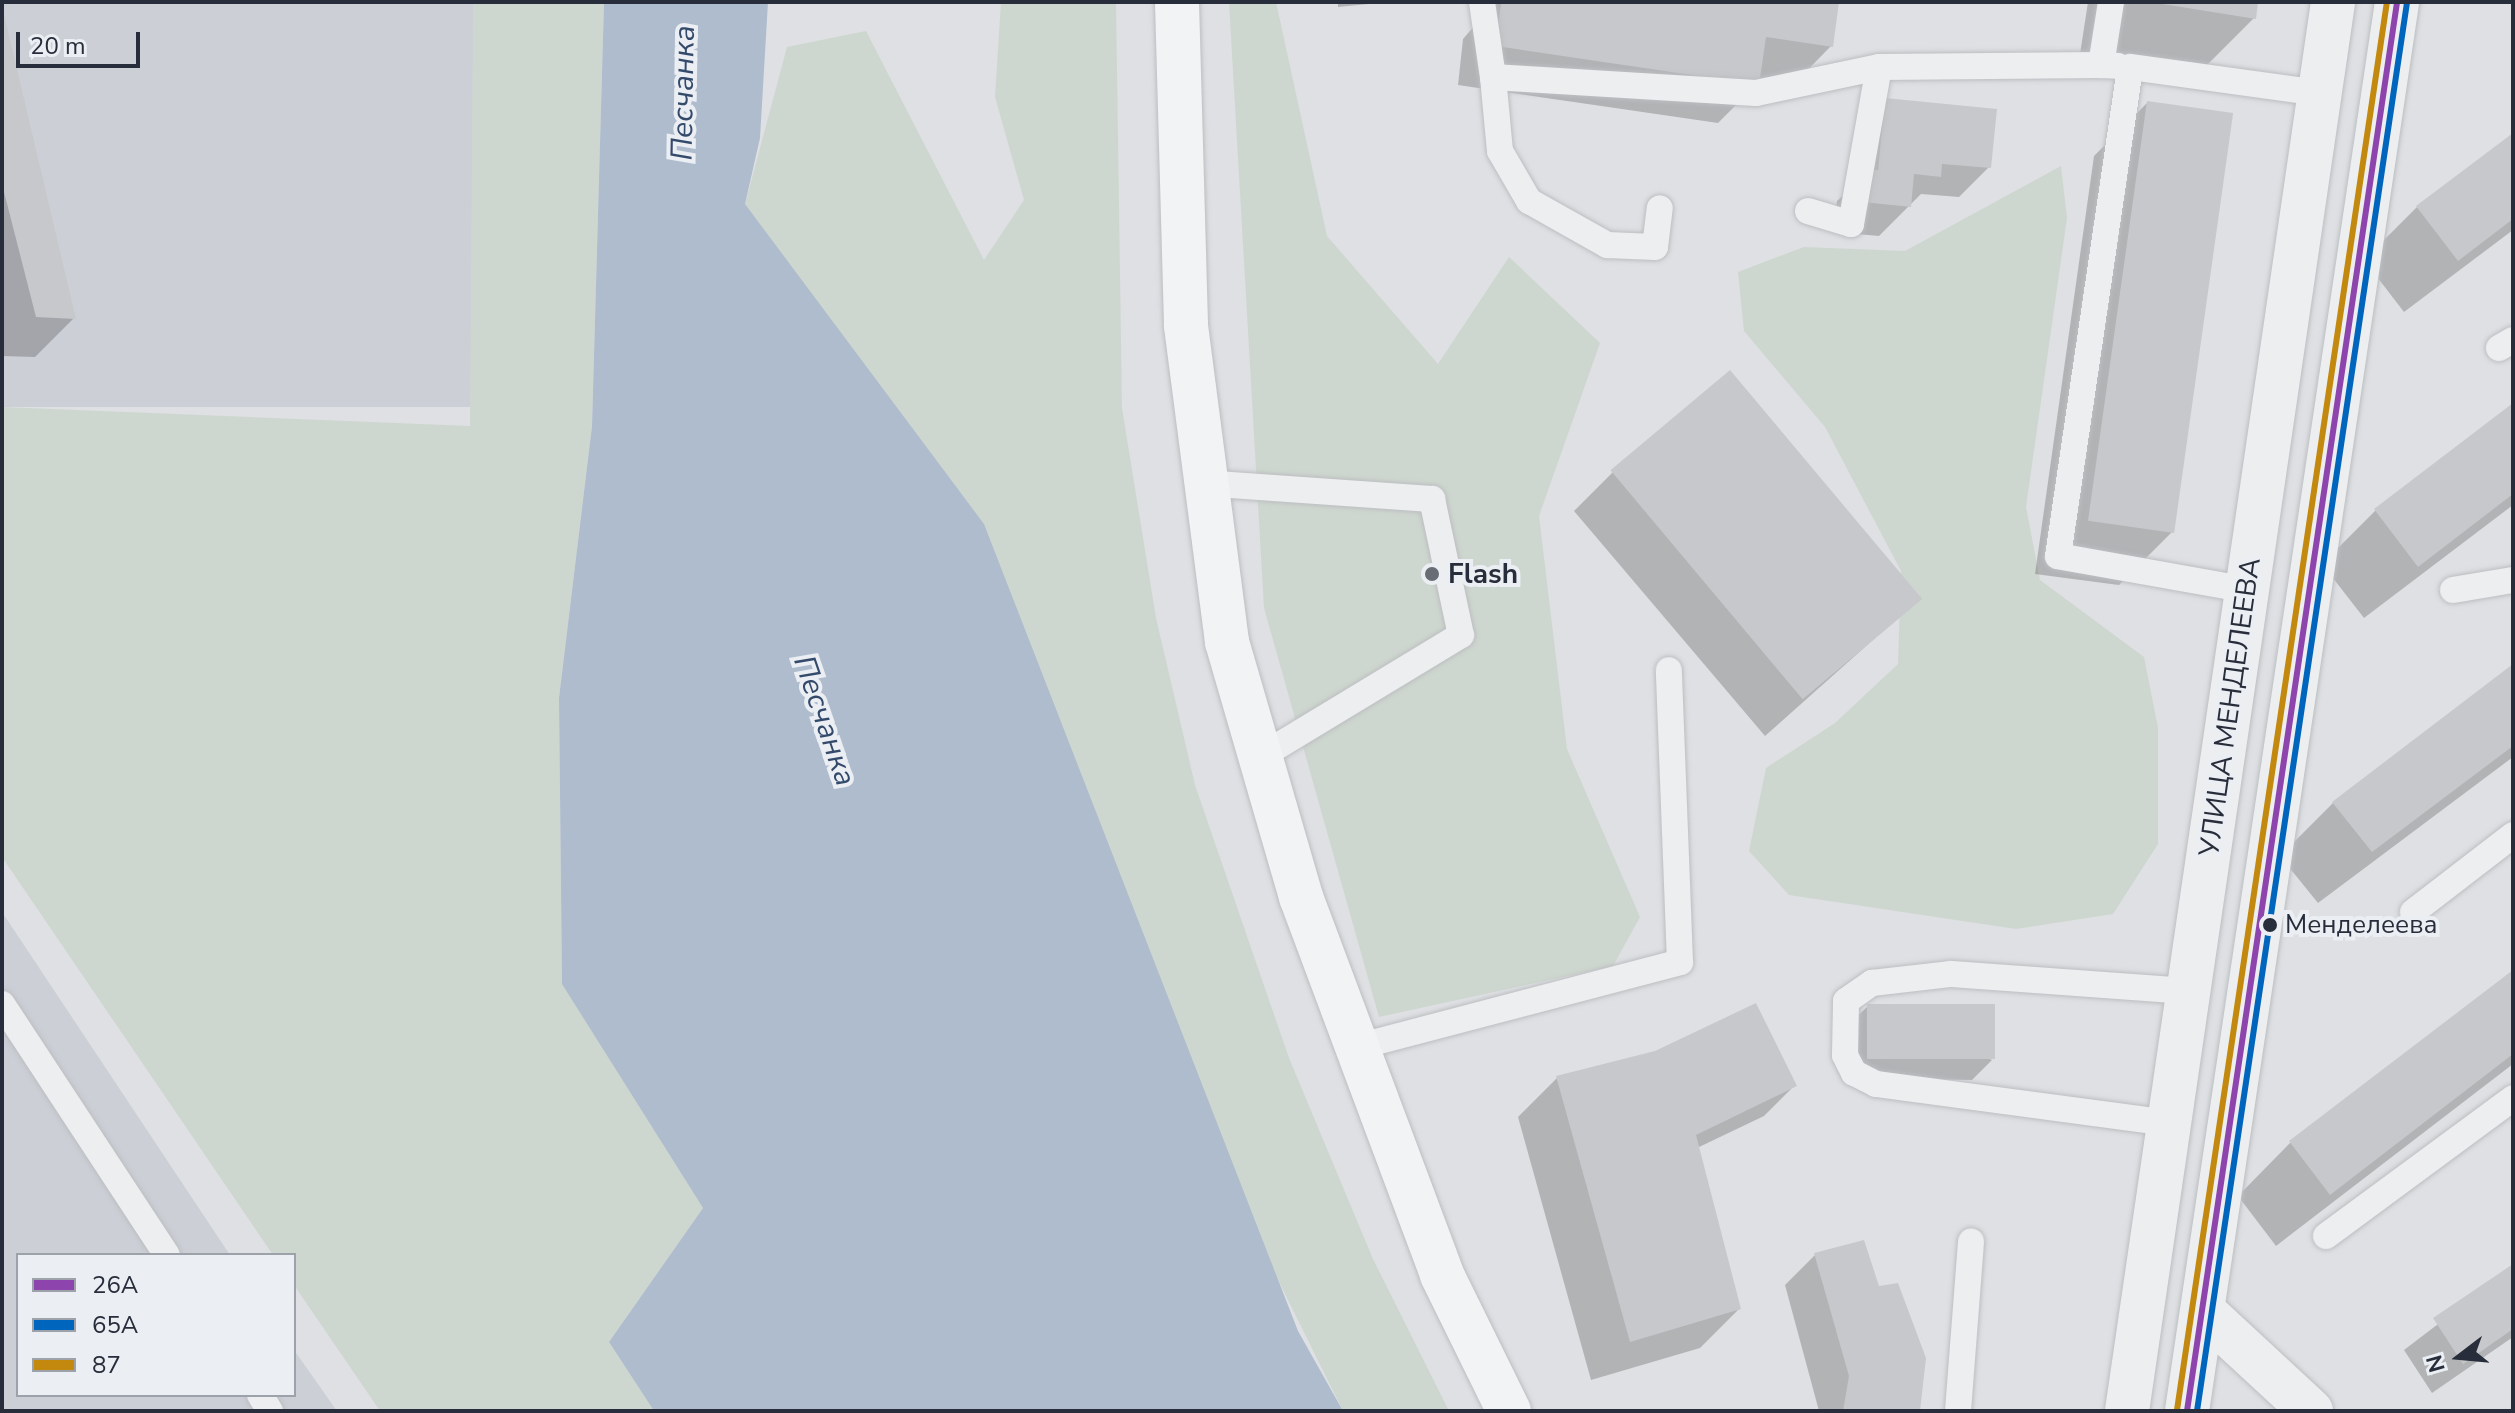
<!DOCTYPE html>
<html>
<head>
<meta charset="utf-8">
<style>
  body { margin:0 }
  #map { position:relative; width:2515px; height:1413px; overflow:hidden; background:#dee0e3; font-family:"Nunito Sans",sans-serif }
  div>[style] { position:absolute }
  .built>* { inset:0; background:#cccfd6; transform-origin:0 0 }
  .green>* { inset:0; background:#ced7cf }
  .water>* { inset:0; background:#aebccd }
  .shadow>* { inset:0; background:#0003 }
  .building>* { inset:0; background:#c7c8cb; transform-origin:0 0 }
  .roads { filter:drop-shadow(0 0 2px #bcbec1) drop-shadow(0 0 2px #bcbec1) }
  .service>* { height:26px; margin:-13px; padding:0 13px; transform-origin:13px; border-radius:13px; background:#edeef0 }
  .tertiary>* { height:44px; margin:-22px; padding:0 22px; transform-origin:22px; border-radius:22px; background:#edeef0 }
  .trunk>* { height:44px; margin:-22px; padding:0 22px; transform-origin:22px; border-radius:22px; background:#f2f3f4 }
  .bus-1>* { height:6px; margin:-3px; padding:0 3px; transform-origin:3px; border-radius:3px; background:#8e44ad }
  .bus-2>* { height:6px; margin:-3px; padding:0 3px; transform-origin:3px; border-radius:3px; background:#0065bd }
  .bus-3>* { height:6px; margin:-3px; padding:0 3px; transform-origin:3px; border-radius:3px; background:#c3880e }
  .dots>* { width:22px; height:22px; translate:-50% -50%; box-sizing:border-box; border:4px solid #ebeef3; border-radius:50% }
  span { translate:-50% -50%; white-space:nowrap; text-align:center; line-height:1.15; -webkit-text-stroke:8px #ebeef3; paint-order:stroke }
  .bus-label { font-size:26px; color:#272d3a }
  .left { translate:0 -50%; text-align:left }
  .poi-label { font-size:28px; color:#272d3a; font-weight:700 }
  .street-label { font-size:28px; color:#272d3a }
  .water-label { font-size:30px; color:#344a6b; font-style:italic }
  .frame { position:absolute; inset:0; border:4px solid #272d3a; pointer-events:none }
  .legend { position:absolute; left:16px; top:1253px; width:280px; height:144px; box-sizing:border-box; background:#ebeef3; border:2px solid #9da1a9; margin:0; padding:10px 14px; list-style:none; font-size:24px; color:#272d3a }
  .legend li { display:flex; align-items:center; gap:16px; height:40px }
  .legend b { width:40px; border:2px solid #9da1a9 }
  .north { position:absolute; left:2419px; top:1317px; width:80px; height:80px; -webkit-text-stroke:6px #ebeef3; paint-order:stroke; rotate:254deg; font-size:22px; font-weight:700; line-height:32px; text-align:center; color:#272d3a }
  .north::after { content:''; display:block; margin:auto; width:28px; height:36px; background:#272d3a; clip-path:polygon(50% 0,100% 100%,50% 72%,0 100%) }
  .scale { position:absolute; left:16px; top:32px; width:124px; height:36px; box-sizing:border-box; border:4px solid #272d3a; border-top:0; padding-left:10px; font-size:24px; line-height:28px; white-space:nowrap; color:#272d3a; -webkit-text-stroke:6px #ebeef3; paint-order:stroke }
</style>
</head>
<body>
<div id="map">
  <div class="built">
    <div style="left:2px;top:2px;width:471px;height:405px"></div>
    <div style="clip-path:polygon(2px 912px,230px 1255px,18px 1255px,18px 1395px,294px 1395px,294px 1350px,337px 1411px,2px 1411px)"></div>
  </div>
  <div class="green">
    <div style="clip-path:polygon(473px 2px,604px 2px,592px 426px,559px 698px,562px 983px,703px 1208px,609px 1342px,654px 1411px,380px 1411px,294px 1285px,294px 1255px,273px 1255px,2px 857px,2px 407px,470px 426px)"></div>
    <div style="clip-path:polygon(1001px 2px,1116px 2px,1122px 408px,1156px 618px,1195px 785px,1289px 1058px,1373px 1259px,1449px 1411px,1343px 1411px,745px 204px,787px 47px,866px 31px,984px 260px,1024px 200px,995px 97px)"></div>
    <div style="clip-path:polygon(1229px 2px,1276px 2px,1327px 236px,1438px 364px,1509px 257px,1600px 343px,1539px 516px,1567px 749px,1640px 917px,1613px 966px,1379px 1017px,1264px 608px)"></div>
    <div style="clip-path:polygon(2061px 166px,2067px 218px,2026px 507px,2040px 580px,2144px 657px,2158px 728px,2158px 844px,2113px 914px,2016px 929px,1789px 895px,1749px 851px,1766px 768px,1835px 723px,1898px 664px,1901px 571px,1825px 427px,1744px 331px,1738px 272px,1804px 247px,1905px 251px)"></div>
  </div>
  <div class="water">
    <div style="clip-path:polygon(604px 2px,768px 2px,760px 138px,745px 204px,984px 524px,1298px 1331px,1343px 1411px,654px 1411px,609px 1342px,703px 1208px,562px 984px,559px 698px,592px 426px)"></div>
  </div>
  <div class="shadow">
    <div style="clip-path:polygon(1338px 2px,1389px 2px,1338px 7px)"></div>
    <div style="clip-path:polygon(1495px 2px,1837px 2px,1831px 46px,1792px 86px,1757px 84px,1718px 123px,1458px 85px,1463px 39px)"></div>
    <div style="clip-path:polygon(2088px 2px,2256px 2px,2254px 18px,2201px 71px,2080px 54px)"></div>
    <div style="clip-path:polygon(2px 13px,74px 318px,35px 357px,2px 356px)"></div>
    <div style="clip-path:polygon(1885px 100px,1989px 167px,1959px 197px,1921px 194px,1879px 236px,1834px 232px,1837px 201px,1850px 189px)"></div>
    <div style="clip-path:polygon(2147px 103px,2172px 532px,2119px 585px,2035px 574px,2094px 156px)"></div>
    <div style="clip-path:polygon(2513px 135px,2513px 230px,2404px 312px,2364px 260px,2417px 207px)"></div>
    <div style="clip-path:polygon(2513px 406px,2513px 505px,2364px 618px,2322px 564px,2375px 511px)"></div>
    <div style="clip-path:polygon(1613px 472px,1921px 597px,1765px 736px,1574px 511px)"></div>
    <div style="clip-path:polygon(2513px 667px,2513px 757px,2318px 903px,2280px 856px,2333px 803px)"></div>
    <div style="clip-path:polygon(2513px 972px,2513px 1064px,2276px 1246px,2238px 1196px,2290px 1143px)"></div>
    <div style="clip-path:polygon(1868px 1006px,1992px 1060px,1972px 1080px,1846px 1078px,1847px 1026px)"></div>
    <div style="clip-path:polygon(1656px 1053px,1794px 1086px,1764px 1116px,1697px 1148px,1739px 1309px,1700px 1348px,1591px 1380px,1518px 1117px,1557px 1078px)"></div>
    <div style="clip-path:polygon(1815px 1255px,1878px 1289px,1918px 1411px,1819px 1411px,1785px 1285px)"></div>
    <div style="clip-path:polygon(2513px 1267px,2513px 1337px,2432px 1393px,2404px 1350px)"></div>
  </div>
  <div class="building">
    <div style="clip-path:polygon(1501px 2px,1839px 2px,1833px 47px,1766px 37px,1759px 85px,1496px 46px)"></div>
    <div style="clip-path:polygon(2150px 2px,2258px 2px,2256px 19px)"></div>
    <div style="clip-path:polygon(3px 10px,76px 319px,36px 317px,2px 184px)"></div>
    <div style="clip-path:polygon(1885px 98px,1997px 109px,1991px 168px,1942px 164px,1941px 177px,1914px 174px,1911px 207px,1863px 202px,1867px 169px,1878px 170px)"></div>
    <div style="left:2147px;top:101px;width:87px;height:424px;rotate:8deg"></div>
    <div style="clip-path:polygon(2513px 133px,2513px 219px,2458px 261px,2416px 206px)"></div>
    <div style="left:1730px;top:370px;width:299px;height:156px;rotate:50deg"></div>
    <div style="clip-path:polygon(2513px 403px,2513px 494px,2418px 567px,2374px 509px)"></div>
    <div style="clip-path:polygon(2513px 664px,2513px 746px,2372px 852px,2332px 802px)"></div>
    <div style="clip-path:polygon(2513px 970px,2513px 1054px,2330px 1195px,2289px 1141px)"></div>
    <div style="clip-path:polygon(1756px 1003px,1797px 1086px,1696px 1135px,1741px 1309px,1630px 1342px,1556px 1076px,1655px 1051px)"></div>
    <div style="left:1867px;top:1004px;width:128px;height:55px"></div>
    <div style="clip-path:polygon(1864px 1240px,1879px 1286px,1898px 1283px,1926px 1358px,1920px 1411px,1843px 1411px,1849px 1376px,1814px 1253px)"></div>
    <div style="clip-path:polygon(2513px 1264px,2513px 1329px,2463px 1364px,2433px 1318px)"></div>
  </div>
  <div class="roads">
    <div class="service">
      <div style="left:1482px;top:2px;width:76px;rotate:81.7deg"></div>
      <div style="left:1493px;top:77px;width:263px;rotate:3.5deg"></div>
      <div style="left:1756px;top:93px;width:126px;rotate:-11.9deg"></div>
      <div style="left:1879px;top:67px;width:222px;rotate:-0.5deg"></div>
      <div style="left:2111px;top:2px;width:64px;rotate:99deg"></div>
      <div style="left:2101px;top:65px;width:17px;rotate:3deg"></div>
      <div style="left:1493px;top:77px;width:74px;rotate:84.6deg"></div>
      <div style="left:1500px;top:151px;width:58px;rotate:59.9deg"></div>
      <div style="left:1529px;top:201px;width:90px;rotate:29.4deg"></div>
      <div style="left:1607px;top:245px;width:48px;rotate:2.4deg"></div>
      <div style="left:1655px;top:247px;width:39px;rotate:-83deg"></div>
      <div style="left:1808px;top:211px;width:45px;rotate:16.8deg"></div>
      <div style="left:1851px;top:224px;width:159px;rotate:-79.9deg"></div>
      <div style="left:2499px;top:348px;width:16px;rotate:-30deg"></div>
      <div style="left:1201px;top:483px;width:232px;rotate:4deg"></div>
      <div style="left:1432px;top:499px;width:139px;rotate:78deg"></div>
      <div style="left:1461px;top:635px;width:237px;rotate:148.8deg"></div>
      <div style="left:2248px;top:590px;width:193px;rotate:-169.9deg"></div>
      <div style="left:2058px;top:556px;width:494px;rotate:-81.6deg"></div>
      <div style="left:2130px;top:67px;width:192px;rotate:7.8deg"></div>
      <div style="left:2453px;top:590px;width:61px;rotate:-9.5deg"></div>
      <div style="left:2413px;top:912px;width:126px;rotate:-37.6deg"></div>
      <div style="left:2px;top:1004px;width:300px;rotate:56.7deg"></div>
      <div style="left:1357px;top:1047px;width:334px;rotate:-14.7deg"></div>
      <div style="left:1680px;top:962px;width:292px;rotate:-92.2deg"></div>
      <div style="left:2169px;top:1123px;width:296px;rotate:-172.4deg"></div>
      <div style="left:1876px;top:1084px;width:25px;rotate:-153deg"></div>
      <div style="left:1854px;top:1073px;width:20px;rotate:-117deg"></div>
      <div style="left:1845px;top:1055px;width:54px;rotate:-88.9deg"></div>
      <div style="left:1846px;top:1001px;width:32px;rotate:-35deg"></div>
      <div style="left:1872px;top:983px;width:80px;rotate:-6.5deg"></div>
      <div style="left:1951px;top:974px;width:238px;rotate:4.1deg"></div>
      <div style="left:2326px;top:1236px;width:232px;rotate:-36.4deg"></div>
      <div style="left:260px;top:1395px;width:19px;rotate:58deg"></div>
      <div style="left:1958px;top:1411px;width:170px;rotate:-85.6deg"></div>
    </div>
    <div class="tertiary">
      <div style="left:2204px;top:1312px;width:146px;rotate:42.8deg"></div>
      <div style="left:2127px;top:1411px;width:1424px;rotate:-81.68deg"></div>
      <div style="left:2187px;top:1411px;width:1425px;rotate:-81.52deg"></div>
    </div>
    <div class="trunk">
      <div style="left:1177px;top:2px;width:324px;rotate:88.4deg"></div>
      <div style="left:1186px;top:326px;width:319px;rotate:82.6deg"></div>
      <div style="left:1227px;top:642px;width:266px;rotate:73.8deg"></div>
      <div style="left:1301px;top:897px;width:403px;rotate:69.5deg"></div>
      <div style="left:1442px;top:1275px;width:152px;rotate:63.8deg"></div>
    </div>
  </div>
  <div class="bus-1">
    <div style="left:2187px;top:1411px;width:1425px;rotate:-81.52deg"></div>
  </div>
  <div class="bus-2">
    <div style="left:2197px;top:1411px;width:1424px;rotate:-81.52deg"></div>
  </div>
  <div class="bus-3">
    <div style="left:2177px;top:1410px;width:1424px;rotate:-81.52deg"></div>
  </div>
  <div class="dots">
    <div style="left:1432px;top:574px;background:#676c75"></div>
    <div style="left:2270px;top:925px;background:#272d3a"></div>
  </div>
  <div class="bus-label">
    <span class="left" style="left:2285px;top:925px">Менделеева</span>
  </div>
  <div class="poi-label">
    <span class="left" style="left:1448px;top:574px">Flash</span>
  </div>
  <div class="street-label">
    <span style="left:2230px;top:707px;rotate:-82deg">УЛИЦА МЕНДЕЛЕЕВА</span>
  </div>
  <div class="water-label">
    <span style="left:684px;top:93px;rotate:-89deg">Песчанка</span>
    <span style="left:824px;top:721px;rotate:71deg">Песчанка</span>
  </div>
  <div class="frame"></div>
  <ul class="legend">
  <li><b style="height:10px;background:#8e44ad"></b>26А</li>
  <li><b style="height:10px;background:#0065bd"></b>65А</li>
  <li><b style="height:10px;background:#c3880e"></b>87</li>
  </ul>
  <div class="north">N</div>
  <div class="scale">20 m</div>
</div>
</body>
</html>
